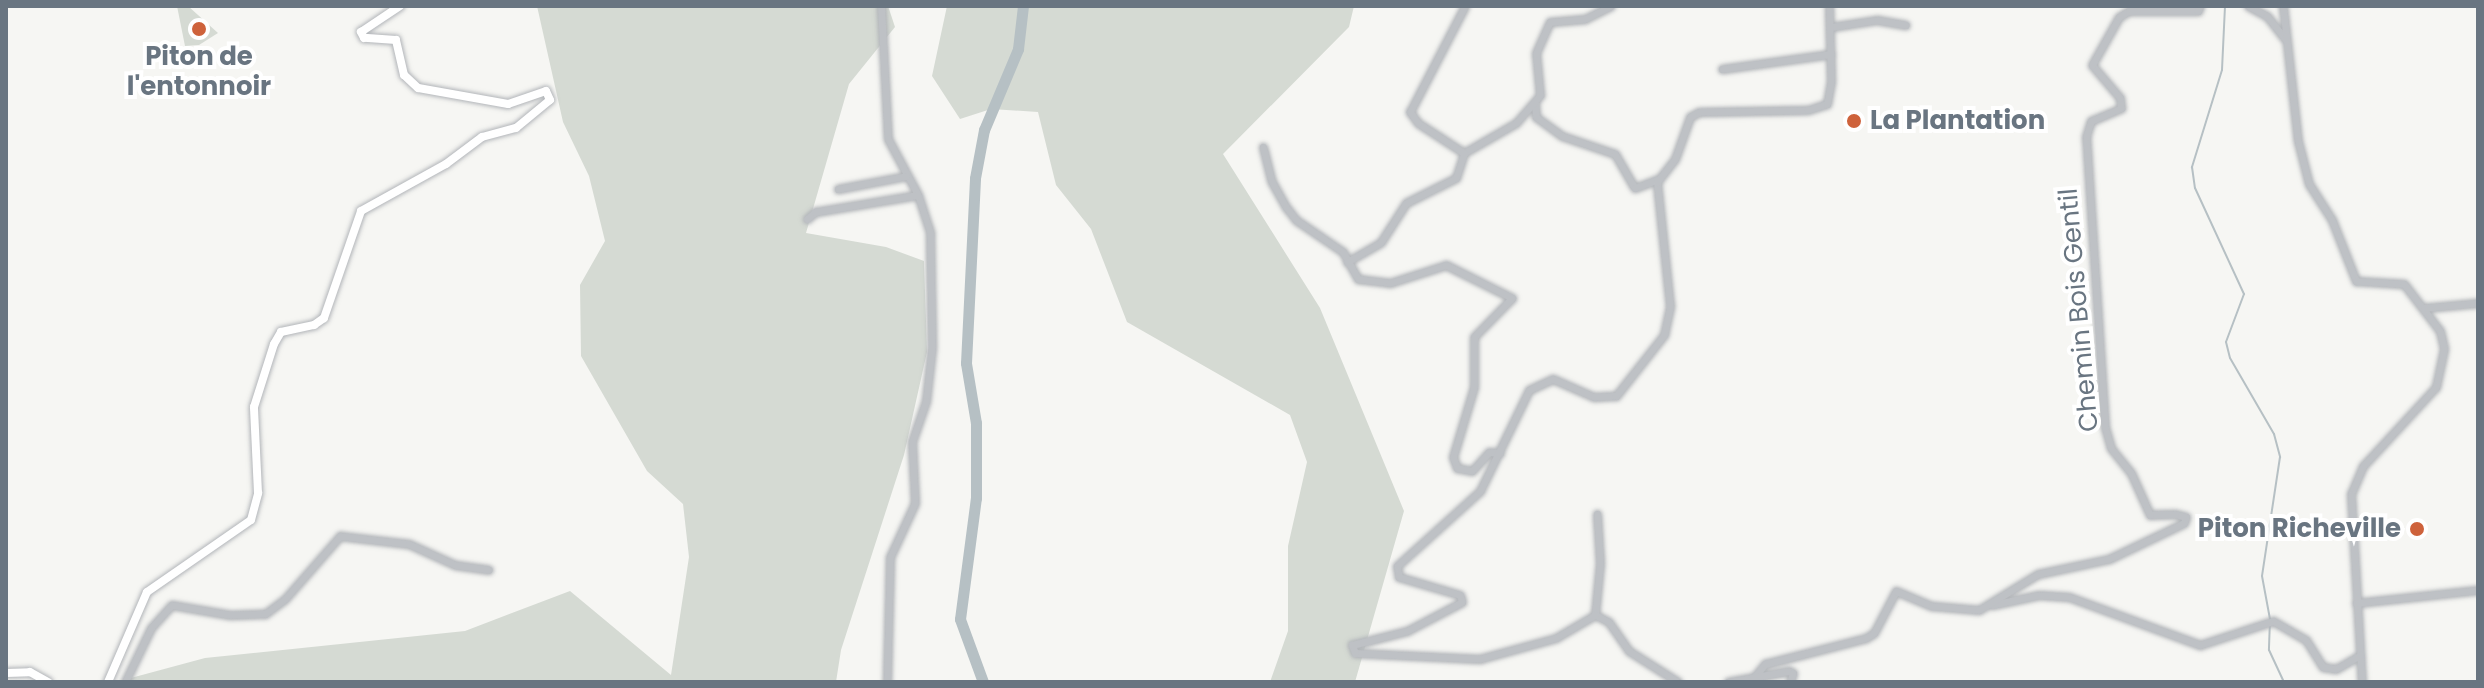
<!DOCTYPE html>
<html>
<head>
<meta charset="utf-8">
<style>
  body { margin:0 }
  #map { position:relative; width:2484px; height:688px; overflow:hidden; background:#f6f6f3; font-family:Poppins,sans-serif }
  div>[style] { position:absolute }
  .green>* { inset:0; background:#d5dad3 }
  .stream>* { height:2px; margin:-1px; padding:0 1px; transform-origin:1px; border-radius:1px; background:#b6c0c4 }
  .river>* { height:11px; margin:-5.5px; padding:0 5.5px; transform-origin:5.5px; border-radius:5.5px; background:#b6c0c4 }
  .roads { filter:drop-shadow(0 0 2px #b2b5b9) drop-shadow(0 0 2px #b2b5b9) }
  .minor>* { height:7px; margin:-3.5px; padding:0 3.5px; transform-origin:3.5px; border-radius:3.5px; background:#bec1c5 }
  .major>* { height:8px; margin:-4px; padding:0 4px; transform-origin:4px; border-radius:4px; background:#fff }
  .dots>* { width:22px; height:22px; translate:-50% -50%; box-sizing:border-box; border:4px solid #fff; border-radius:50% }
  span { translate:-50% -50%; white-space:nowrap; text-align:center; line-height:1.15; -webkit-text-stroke:8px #fff; paint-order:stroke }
  .poi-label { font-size:26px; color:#697581; font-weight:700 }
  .left { translate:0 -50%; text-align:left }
  .right { translate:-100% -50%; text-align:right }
  .street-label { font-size:26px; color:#697581 }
  .frame { position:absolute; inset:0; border:8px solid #697581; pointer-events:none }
</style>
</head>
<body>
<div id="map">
  <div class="green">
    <div style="clip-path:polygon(177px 6px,188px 6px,218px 33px,199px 45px,185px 46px)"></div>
    <div style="clip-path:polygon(537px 6px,888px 6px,895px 27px,849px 84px,806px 233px,886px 247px,924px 261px,927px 352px,904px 455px,841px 650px,836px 682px,116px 682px,205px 658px,465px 631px,570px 591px,671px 675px,689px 557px,683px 504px,647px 471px,581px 356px,580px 285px,605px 241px,589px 176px,563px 122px)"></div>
    <div style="clip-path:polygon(947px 6px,1354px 6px,1349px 27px,1223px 154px,1320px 308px,1404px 511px,1355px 682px,1270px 682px,1288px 631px,1288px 546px,1307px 462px,1290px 415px,1127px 322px,1091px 229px,1056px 185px,1038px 112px,991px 109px,960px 119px,932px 76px)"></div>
  </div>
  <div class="stream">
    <div style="left:2225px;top:6px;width:64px;rotate:92.7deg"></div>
    <div style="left:2222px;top:70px;width:102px;rotate:107.2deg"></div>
    <div style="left:2192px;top:167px;width:21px;rotate:82deg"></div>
    <div style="left:2195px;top:188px;width:117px;rotate:65.2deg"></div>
    <div style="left:2244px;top:294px;width:51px;rotate:110.6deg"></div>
    <div style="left:2226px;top:342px;width:16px;rotate:76deg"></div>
    <div style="left:2230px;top:358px;width:88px;rotate:59.9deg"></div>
    <div style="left:2274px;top:434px;width:24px;rotate:75deg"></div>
    <div style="left:2280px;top:457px;width:120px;rotate:98.6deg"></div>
    <div style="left:2262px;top:576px;width:44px;rotate:79.5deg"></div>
    <div style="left:2270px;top:619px;width:31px;rotate:92deg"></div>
    <div style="left:2269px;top:650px;width:35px;rotate:65deg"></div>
  </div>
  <div class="river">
    <div style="left:983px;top:682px;width:67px;rotate:-110.1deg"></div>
    <div style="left:960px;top:619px;width:122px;rotate:-82.5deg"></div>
    <div style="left:976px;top:498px;width:75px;rotate:-90deg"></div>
    <div style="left:976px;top:423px;width:61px;rotate:-99.5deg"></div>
    <div style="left:966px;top:363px;width:185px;rotate:-87.2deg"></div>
    <div style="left:975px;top:178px;width:49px;rotate:-79.4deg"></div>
    <div style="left:984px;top:130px;width:88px;rotate:-67.2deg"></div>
    <div style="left:1018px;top:49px;width:43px;rotate:-83.4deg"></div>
  </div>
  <div class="roads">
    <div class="minor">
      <div style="left:881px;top:6px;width:133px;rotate:87deg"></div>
      <div style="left:888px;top:139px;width:64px;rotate:61.8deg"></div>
      <div style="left:918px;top:195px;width:40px;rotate:72deg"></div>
      <div style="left:930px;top:233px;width:114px;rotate:89deg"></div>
      <div style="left:932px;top:347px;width:54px;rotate:96.3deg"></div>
      <div style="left:926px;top:401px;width:43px;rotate:108.9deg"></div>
      <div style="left:912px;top:442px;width:61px;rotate:87.2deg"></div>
      <div style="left:915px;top:503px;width:60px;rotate:114.8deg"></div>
      <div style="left:890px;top:557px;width:125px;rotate:91.4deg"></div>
      <div style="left:2248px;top:6px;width:21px;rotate:28deg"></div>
      <div style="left:2267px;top:16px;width:28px;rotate:52deg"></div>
      <div style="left:2283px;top:6px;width:136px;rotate:83.7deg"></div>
      <div style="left:2298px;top:141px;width:44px;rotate:75.7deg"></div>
      <div style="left:2309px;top:184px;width:43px;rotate:57.4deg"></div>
      <div style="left:2332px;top:220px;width:66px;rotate:68.5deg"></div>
      <div style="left:2356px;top:281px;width:48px;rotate:3.6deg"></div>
      <div style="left:2404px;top:284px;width:59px;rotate:52.5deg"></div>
      <div style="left:2440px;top:331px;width:18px;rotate:77deg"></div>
      <div style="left:2444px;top:349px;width:39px;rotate:102deg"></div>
      <div style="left:2436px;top:387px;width:108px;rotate:132.7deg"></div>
      <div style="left:2363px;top:466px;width:30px;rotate:113deg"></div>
      <div style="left:2351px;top:494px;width:188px;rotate:86.7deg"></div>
      <div style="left:1831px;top:27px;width:47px;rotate:-8.7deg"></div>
      <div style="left:1877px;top:20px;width:29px;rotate:10deg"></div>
      <div style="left:1722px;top:69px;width:110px;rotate:-7.8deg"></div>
      <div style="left:1535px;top:103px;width:14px;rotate:86deg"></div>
      <div style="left:1536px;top:117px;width:32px;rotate:36deg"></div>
      <div style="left:1562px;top:136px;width:56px;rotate:18.8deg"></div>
      <div style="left:1615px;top:154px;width:39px;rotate:60deg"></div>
      <div style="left:1635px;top:188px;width:26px;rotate:-21deg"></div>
      <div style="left:1263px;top:147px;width:36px;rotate:76deg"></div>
      <div style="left:1272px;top:182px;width:29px;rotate:61deg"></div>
      <div style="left:1286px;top:207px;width:16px;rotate:52deg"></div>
      <div style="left:1296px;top:220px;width:57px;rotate:34.2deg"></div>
      <div style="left:1343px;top:252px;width:31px;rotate:61deg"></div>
      <div style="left:1358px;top:279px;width:32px;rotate:7deg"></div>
      <div style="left:1390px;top:283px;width:59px;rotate:-17.8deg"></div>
      <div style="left:1446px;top:265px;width:74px;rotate:26.6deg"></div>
      <div style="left:1512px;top:298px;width:54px;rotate:134.3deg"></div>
      <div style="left:1474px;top:337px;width:50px;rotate:90deg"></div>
      <div style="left:1474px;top:387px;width:73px;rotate:106.7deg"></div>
      <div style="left:1453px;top:457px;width:12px;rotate:70deg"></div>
      <div style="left:1457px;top:468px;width:15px;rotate:11deg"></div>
      <div style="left:1472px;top:471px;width:25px;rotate:-48deg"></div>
      <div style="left:1489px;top:452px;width:11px;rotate:5deg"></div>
      <div style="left:1464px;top:153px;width:60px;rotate:-30deg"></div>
      <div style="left:1516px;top:123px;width:37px;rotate:-49deg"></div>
      <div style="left:1540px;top:95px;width:42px;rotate:-95.4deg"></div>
      <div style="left:1536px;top:53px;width:34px;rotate:-66deg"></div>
      <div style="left:1550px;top:22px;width:35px;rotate:-5deg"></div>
      <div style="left:1585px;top:19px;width:29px;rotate:-27deg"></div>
      <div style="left:1464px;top:153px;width:55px;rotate:-146.9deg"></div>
      <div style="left:1418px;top:123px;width:14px;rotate:-126deg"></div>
      <div style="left:1410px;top:112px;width:119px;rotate:-62.6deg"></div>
      <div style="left:838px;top:189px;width:69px;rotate:-10.8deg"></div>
      <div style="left:807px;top:219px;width:11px;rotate:-41deg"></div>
      <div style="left:815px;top:212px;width:104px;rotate:-9.4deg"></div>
      <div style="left:1347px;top:262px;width:39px;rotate:-30deg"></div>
      <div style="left:1381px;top:242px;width:46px;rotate:-57.3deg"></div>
      <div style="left:1406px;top:203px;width:56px;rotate:-26.6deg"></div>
      <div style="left:1456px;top:178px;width:26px;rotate:-72deg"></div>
      <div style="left:2424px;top:308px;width:54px;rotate:-5.3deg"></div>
      <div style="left:2356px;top:603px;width:123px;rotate:-6.1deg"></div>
      <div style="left:1992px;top:605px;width:48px;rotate:-12deg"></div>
      <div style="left:2039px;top:595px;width:30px;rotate:4deg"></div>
      <div style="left:2069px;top:597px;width:140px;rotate:20.1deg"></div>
      <div style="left:2200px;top:645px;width:77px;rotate:-18.2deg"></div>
      <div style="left:2273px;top:621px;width:38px;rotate:30deg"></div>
      <div style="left:2306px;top:640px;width:32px;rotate:58deg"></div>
      <div style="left:2323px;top:667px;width:13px;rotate:9deg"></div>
      <div style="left:2336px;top:669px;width:28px;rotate:-30deg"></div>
      <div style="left:1595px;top:615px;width:52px;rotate:-84.5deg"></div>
      <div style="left:1600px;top:563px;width:49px;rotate:-93.5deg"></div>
      <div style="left:1755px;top:676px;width:16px;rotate:-50deg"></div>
      <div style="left:1765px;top:664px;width:104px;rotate:-14.4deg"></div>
      <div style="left:1866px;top:638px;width:9px;rotate:-32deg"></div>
      <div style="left:1874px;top:633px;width:47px;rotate:-62.4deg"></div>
      <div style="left:1896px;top:591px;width:39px;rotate:23deg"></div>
      <div style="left:1932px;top:606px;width:47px;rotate:4.9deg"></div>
      <div style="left:1979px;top:610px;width:69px;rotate:-31.4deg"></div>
      <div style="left:2038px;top:574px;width:73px;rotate:-11.9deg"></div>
      <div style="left:2109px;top:559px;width:83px;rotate:-25.6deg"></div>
      <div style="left:2184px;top:523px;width:6px;rotate:-72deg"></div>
      <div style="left:2186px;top:517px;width:11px;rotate:-165deg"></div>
      <div style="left:2175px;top:514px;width:25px;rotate:178deg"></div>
      <div style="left:2150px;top:515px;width:46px;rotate:-114.3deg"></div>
      <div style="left:2131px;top:473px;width:32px;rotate:-129deg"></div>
      <div style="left:2111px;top:448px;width:22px;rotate:-106deg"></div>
      <div style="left:2105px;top:427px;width:291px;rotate:-93.7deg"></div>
      <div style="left:2086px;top:137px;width:17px;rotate:-73deg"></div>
      <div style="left:2091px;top:121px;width:33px;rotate:-23deg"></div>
      <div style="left:2121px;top:108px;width:10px;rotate:-96deg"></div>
      <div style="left:2120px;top:98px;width:43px;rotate:-130.3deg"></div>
      <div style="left:2092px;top:65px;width:55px;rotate:-60.6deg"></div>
      <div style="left:2119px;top:17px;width:12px;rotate:-31deg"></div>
      <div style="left:2129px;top:11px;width:69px"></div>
      <div style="left:2198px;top:11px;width:5px;rotate:-68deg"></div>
      <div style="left:125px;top:682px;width:60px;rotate:-64.3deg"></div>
      <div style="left:151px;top:628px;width:31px;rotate:-48deg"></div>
      <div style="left:172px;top:605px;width:59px;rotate:9.8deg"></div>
      <div style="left:230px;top:615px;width:35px;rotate:-2deg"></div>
      <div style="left:265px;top:614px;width:25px;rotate:-37deg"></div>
      <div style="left:285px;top:599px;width:84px;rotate:-48.9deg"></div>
      <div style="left:340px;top:536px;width:69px;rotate:6.6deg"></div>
      <div style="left:409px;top:544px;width:51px;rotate:24.5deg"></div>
      <div style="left:455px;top:565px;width:34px;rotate:8deg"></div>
      <div style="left:1678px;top:682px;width:58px;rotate:-147.7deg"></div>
      <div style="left:1629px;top:651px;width:35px;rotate:-125deg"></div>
      <div style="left:1609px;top:622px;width:16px;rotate:-153deg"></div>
      <div style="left:1595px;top:615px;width:45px;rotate:149.5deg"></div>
      <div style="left:1556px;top:638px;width:79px;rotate:164.6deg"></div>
      <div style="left:1480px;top:659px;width:125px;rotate:-177.3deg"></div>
      <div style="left:1355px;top:653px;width:9px;rotate:-111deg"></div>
      <div style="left:1352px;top:645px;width:57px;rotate:-14.3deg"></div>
      <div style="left:1407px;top:631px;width:62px;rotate:-27.8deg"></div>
      <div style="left:1462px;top:602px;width:7px;rotate:-106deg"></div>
      <div style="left:1460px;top:595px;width:64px;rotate:-163.6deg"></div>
      <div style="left:1399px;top:577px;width:11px;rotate:-100deg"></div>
      <div style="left:1397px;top:566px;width:112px;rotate:-42.1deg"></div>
      <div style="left:1480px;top:491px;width:112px;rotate:-64.1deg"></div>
      <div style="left:1529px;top:390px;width:26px;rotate:-25deg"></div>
      <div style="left:1553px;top:379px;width:45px;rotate:23.7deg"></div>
      <div style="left:1594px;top:397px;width:22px;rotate:-3deg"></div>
      <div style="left:1616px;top:396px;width:78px;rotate:-51.8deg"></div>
      <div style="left:1664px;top:335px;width:30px;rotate:-78deg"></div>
      <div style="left:1670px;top:306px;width:125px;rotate:-96deg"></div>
      <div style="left:1657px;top:182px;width:29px;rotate:-52deg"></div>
      <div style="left:1675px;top:159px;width:45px;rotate:-70.3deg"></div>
      <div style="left:1690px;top:117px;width:10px;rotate:-29deg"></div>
      <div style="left:1699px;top:112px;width:109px;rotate:-1.1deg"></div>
      <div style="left:1808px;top:110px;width:20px;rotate:-18deg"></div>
      <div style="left:1827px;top:104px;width:23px;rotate:-80deg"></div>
      <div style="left:1831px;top:81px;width:75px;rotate:-91.5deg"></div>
      <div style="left:1728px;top:682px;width:62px;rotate:-10.2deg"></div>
      <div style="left:1789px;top:671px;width:4px;rotate:27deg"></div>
      <div style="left:1793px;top:673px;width:9px;rotate:108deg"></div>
    </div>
    <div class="major">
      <div style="left:6px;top:673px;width:24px;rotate:-2deg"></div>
      <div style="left:30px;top:672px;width:21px;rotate:29deg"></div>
      <div style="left:108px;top:682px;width:98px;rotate:-66.6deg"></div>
      <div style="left:147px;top:592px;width:126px;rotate:-34.7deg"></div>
      <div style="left:251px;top:520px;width:28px;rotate:-75deg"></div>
      <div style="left:258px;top:493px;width:86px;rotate:-92.7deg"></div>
      <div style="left:254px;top:407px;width:66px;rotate:-72.4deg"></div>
      <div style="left:274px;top:344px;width:14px;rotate:-60deg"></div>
      <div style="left:281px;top:332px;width:34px;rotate:-12deg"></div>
      <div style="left:314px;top:325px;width:12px;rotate:-35deg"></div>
      <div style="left:324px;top:318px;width:113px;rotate:-70.9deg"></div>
      <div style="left:361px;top:211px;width:97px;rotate:-28.9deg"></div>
      <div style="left:446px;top:164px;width:45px;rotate:-36.9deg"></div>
      <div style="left:482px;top:137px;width:35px;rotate:-15deg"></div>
      <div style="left:516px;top:128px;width:44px;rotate:-39.5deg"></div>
      <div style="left:550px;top:100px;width:10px;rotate:-114deg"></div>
      <div style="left:546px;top:91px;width:40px;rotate:161.1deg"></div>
      <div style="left:508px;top:104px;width:91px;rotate:-169.9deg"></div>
      <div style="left:418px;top:88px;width:19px;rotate:-137deg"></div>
      <div style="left:404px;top:75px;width:36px;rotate:-103deg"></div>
      <div style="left:396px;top:40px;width:32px;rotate:-176deg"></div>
      <div style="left:364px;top:38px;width:7px;rotate:-117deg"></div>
      <div style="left:361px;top:32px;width:47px;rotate:-33.7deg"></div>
    </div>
  </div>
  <div class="dots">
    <div style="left:199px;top:29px;background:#ce623b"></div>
    <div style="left:1854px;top:121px;background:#ce623b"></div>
    <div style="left:2417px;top:529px;background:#ce623b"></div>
  </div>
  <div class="poi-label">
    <span style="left:199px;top:72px">Piton de<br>l'entonnoir</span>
    <span class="left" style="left:1870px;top:121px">La Plantation</span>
    <span class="right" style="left:2401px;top:529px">Piton Richeville</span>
  </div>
  <div class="street-label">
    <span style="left:2079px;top:310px;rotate:-95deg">Chemin Bois Gentil</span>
  </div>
  <div class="frame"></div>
</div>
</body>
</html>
